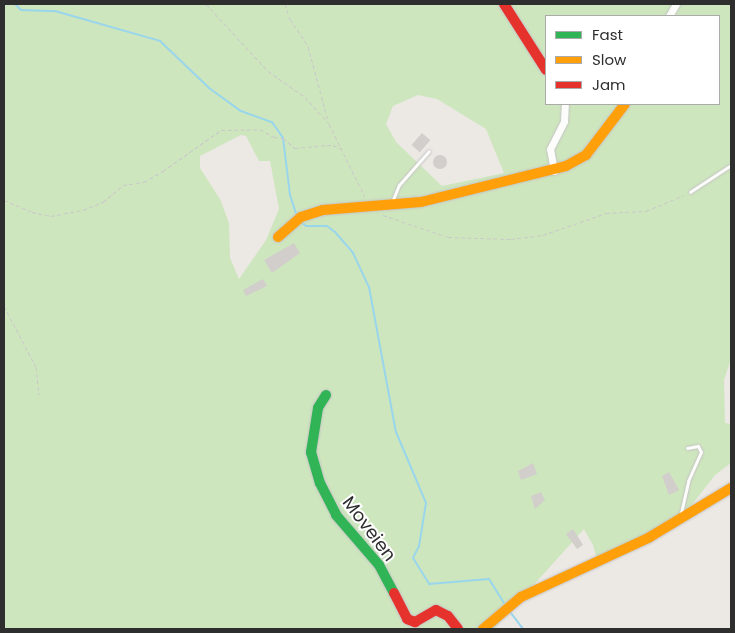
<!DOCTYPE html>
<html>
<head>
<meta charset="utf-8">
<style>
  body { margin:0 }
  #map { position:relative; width:735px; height:633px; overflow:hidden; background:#ece8e4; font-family:Poppins,sans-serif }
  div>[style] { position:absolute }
  .green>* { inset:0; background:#cee6be }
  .stream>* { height:2px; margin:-1px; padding:0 1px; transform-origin:1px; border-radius:1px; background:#99d6ec }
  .building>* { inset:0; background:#d1cecb; transform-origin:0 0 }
  .round { border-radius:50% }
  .path>* { height:1px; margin-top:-0.5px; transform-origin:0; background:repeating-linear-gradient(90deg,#c9c9c8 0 4px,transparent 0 6.5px) }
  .roads { filter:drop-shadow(0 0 1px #c5c4c5) drop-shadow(0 0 1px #c5c4c5) }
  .lane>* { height:3px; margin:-1.5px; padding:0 1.5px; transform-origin:1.5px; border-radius:1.5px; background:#fcfcfb }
  .street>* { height:7px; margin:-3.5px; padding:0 3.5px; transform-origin:3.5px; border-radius:3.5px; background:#fcfcfb }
  .fast>* { height:10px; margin:-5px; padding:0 5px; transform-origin:5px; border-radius:5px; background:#30b455 }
  .slow>* { height:10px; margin:-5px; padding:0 5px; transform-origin:5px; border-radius:5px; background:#ff9f0a }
  .jam>* { height:10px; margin:-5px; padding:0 5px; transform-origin:5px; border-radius:5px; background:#e5322d }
  span { translate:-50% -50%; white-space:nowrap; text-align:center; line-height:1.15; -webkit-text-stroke:4px #fff; paint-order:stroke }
  .street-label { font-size:18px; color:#2e2e2e }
  .frame { position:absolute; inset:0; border:5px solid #2e2e2e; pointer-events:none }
  .legend { position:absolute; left:545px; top:15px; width:175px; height:90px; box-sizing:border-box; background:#fff; border:1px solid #ababab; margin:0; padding:6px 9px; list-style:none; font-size:15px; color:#2e2e2e }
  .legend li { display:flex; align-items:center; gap:10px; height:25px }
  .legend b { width:25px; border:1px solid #ababab }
</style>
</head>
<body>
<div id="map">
  <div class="green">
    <div style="clip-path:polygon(evenodd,4px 4px,731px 4px,731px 359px,724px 380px,725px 423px,731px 424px,731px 463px,715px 475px,680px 520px,598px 563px,593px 545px,584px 529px,494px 629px,4px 629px,4px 4px,546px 16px,719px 16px,719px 104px,546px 104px,546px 16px,4px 4px,418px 95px,437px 99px,486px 129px,504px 173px,442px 186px,396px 142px,386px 124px,393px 106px,418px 95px,4px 4px,241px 135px,246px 136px,259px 161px,270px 161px,279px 209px,266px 240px,239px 279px,230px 258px,229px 223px,220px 199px,200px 168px,200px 156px,241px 135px)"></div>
  </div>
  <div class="stream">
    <div style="left:15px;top:4px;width:8px;rotate:45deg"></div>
    <div style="left:21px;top:10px;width:34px;rotate:2deg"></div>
    <div style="left:55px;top:11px;width:109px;rotate:15.9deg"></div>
    <div style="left:160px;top:41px;width:68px;rotate:43.8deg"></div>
    <div style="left:209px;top:88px;width:39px;rotate:36deg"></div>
    <div style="left:241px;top:111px;width:33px;rotate:20deg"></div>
    <div style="left:272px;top:122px;width:19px;rotate:55deg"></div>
    <div style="left:283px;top:138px;width:57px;rotate:83deg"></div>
    <div style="left:290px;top:195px;width:22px;rotate:72deg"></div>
    <div style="left:301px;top:222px;width:6px;rotate:39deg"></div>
    <div style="left:306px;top:226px;width:21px"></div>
    <div style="left:327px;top:226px;width:10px;rotate:37deg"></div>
    <div style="left:335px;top:232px;width:28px;rotate:49deg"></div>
    <div style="left:353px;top:253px;width:38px;rotate:65deg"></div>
    <div style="left:369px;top:287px;width:147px;rotate:79.5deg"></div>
    <div style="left:396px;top:432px;width:77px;rotate:67.1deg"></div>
    <div style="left:426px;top:503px;width:44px;rotate:99.2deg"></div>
    <div style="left:419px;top:546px;width:13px;rotate:117deg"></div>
    <div style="left:413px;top:558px;width:31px;rotate:58deg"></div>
    <div style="left:429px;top:584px;width:60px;rotate:-4.8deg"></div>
    <div style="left:489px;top:579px;width:28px;rotate:58deg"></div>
    <div style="left:508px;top:609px;width:25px;rotate:53deg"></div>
  </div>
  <div class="building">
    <div style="left:422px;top:133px;width:11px;height:16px;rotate:41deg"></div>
    <div class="round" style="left:433px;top:155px;width:14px;height:14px"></div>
    <div style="clip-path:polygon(294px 243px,300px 253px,272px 273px,264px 260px)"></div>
    <div style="clip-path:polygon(263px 279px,267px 286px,246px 296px,243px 290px)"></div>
    <div style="clip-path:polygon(533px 463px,537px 474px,521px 480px,518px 471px)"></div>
    <div style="clip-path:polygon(669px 472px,679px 490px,669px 495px,662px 476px)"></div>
    <div style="clip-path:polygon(541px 492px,545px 500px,535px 509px,531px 496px)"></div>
    <div style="clip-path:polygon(573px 529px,583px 545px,577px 549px,566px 534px)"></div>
  </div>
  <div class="path">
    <div style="left:206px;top:4px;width:91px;rotate:47.2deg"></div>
    <div style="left:268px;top:71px;width:45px;rotate:35.1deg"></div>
    <div style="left:305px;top:97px;width:36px;rotate:48deg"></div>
    <div style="left:329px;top:124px;width:81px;rotate:63.7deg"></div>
    <div style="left:285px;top:4px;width:16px;rotate:72deg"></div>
    <div style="left:290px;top:19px;width:32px;rotate:56deg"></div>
    <div style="left:308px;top:46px;width:78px;rotate:75.1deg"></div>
    <div style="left:4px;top:200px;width:30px;rotate:23deg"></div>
    <div style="left:32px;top:212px;width:19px;rotate:12deg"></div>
    <div style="left:51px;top:216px;width:33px;rotate:-11deg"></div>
    <div style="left:83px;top:210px;width:22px;rotate:-22deg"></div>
    <div style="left:103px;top:202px;width:26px;rotate:-40deg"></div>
    <div style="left:123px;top:185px;width:21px;rotate:-8deg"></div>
    <div style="left:144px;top:182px;width:22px;rotate:-30deg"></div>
    <div style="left:163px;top:171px;width:71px;rotate:-35.3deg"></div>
    <div style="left:221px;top:130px;width:39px;rotate:-1deg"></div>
    <div style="left:260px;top:129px;width:16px;rotate:30deg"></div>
    <div style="left:274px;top:137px;width:9px;rotate:6deg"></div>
    <div style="left:283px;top:138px;width:16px;rotate:40deg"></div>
    <div style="left:295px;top:148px;width:38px;rotate:-5deg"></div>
    <div style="left:333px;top:145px;width:10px;rotate:24deg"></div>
    <div style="left:383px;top:215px;width:69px;rotate:18.7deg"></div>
    <div style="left:448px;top:237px;width:63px;rotate:1.8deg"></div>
    <div style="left:511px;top:239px;width:32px;rotate:-7deg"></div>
    <div style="left:543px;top:235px;width:67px;rotate:-19.2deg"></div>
    <div style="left:606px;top:213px;width:40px;rotate:-2.9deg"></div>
    <div style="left:646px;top:211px;width:41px;rotate:-22.8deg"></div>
    <div style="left:4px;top:306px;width:69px;rotate:62.3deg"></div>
    <div style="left:36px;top:367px;width:28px;rotate:84deg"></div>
  </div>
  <div class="roads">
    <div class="lane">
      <div style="left:690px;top:192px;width:49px;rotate:-33.4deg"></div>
      <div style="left:392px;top:202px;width:18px;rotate:-68deg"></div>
      <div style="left:399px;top:185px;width:45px;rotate:-48.6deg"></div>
      <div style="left:680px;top:517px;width:37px;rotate:-77deg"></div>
      <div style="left:688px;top:481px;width:32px;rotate:-66deg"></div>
      <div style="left:701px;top:452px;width:7px;rotate:-117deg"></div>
      <div style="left:698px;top:446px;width:11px;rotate:170deg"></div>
    </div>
    <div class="street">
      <div style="left:669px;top:16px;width:14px;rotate:-60deg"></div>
      <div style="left:554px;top:171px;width:22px;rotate:-100deg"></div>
      <div style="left:550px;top:149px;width:31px;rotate:-63deg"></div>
      <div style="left:564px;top:121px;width:17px;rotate:-87deg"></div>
    </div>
    <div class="fast">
      <div style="left:326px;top:395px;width:15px;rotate:122deg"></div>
      <div style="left:318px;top:408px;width:45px;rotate:99deg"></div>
      <div style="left:311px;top:452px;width:32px;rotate:74deg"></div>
      <div style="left:320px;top:483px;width:36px;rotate:63deg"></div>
      <div style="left:336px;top:515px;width:66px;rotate:49.3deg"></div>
      <div style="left:379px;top:565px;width:32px;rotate:62deg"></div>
    </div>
    <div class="slow">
      <div style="left:278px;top:237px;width:30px;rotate:-41deg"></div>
      <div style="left:301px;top:217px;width:23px;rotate:-18deg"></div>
      <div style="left:323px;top:210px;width:98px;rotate:-4.7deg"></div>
      <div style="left:421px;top:202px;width:149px;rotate:-13.9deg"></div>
      <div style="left:566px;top:166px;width:23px;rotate:-29deg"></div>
      <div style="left:586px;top:155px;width:64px;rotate:-52.6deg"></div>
      <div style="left:483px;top:629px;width:50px;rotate:-40.1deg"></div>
      <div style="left:521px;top:597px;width:142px;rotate:-24.9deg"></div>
      <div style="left:650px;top:537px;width:95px;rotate:-31.2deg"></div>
    </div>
    <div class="jam">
      <div style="left:504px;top:4px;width:78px;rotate:57.5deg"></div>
      <div style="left:394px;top:593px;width:29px;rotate:63deg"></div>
      <div style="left:407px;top:619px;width:9px;rotate:21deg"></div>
      <div style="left:415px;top:622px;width:24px;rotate:-30deg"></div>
      <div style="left:436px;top:610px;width:13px;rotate:27deg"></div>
      <div style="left:448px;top:616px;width:16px;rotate:52deg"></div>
    </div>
  </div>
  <div class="street-label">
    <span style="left:369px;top:529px;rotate:53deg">Moveien</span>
  </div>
  <div class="frame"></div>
  <ul class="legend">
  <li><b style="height:6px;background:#30b455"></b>Fast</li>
  <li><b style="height:6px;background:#ff9f0a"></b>Slow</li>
  <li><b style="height:6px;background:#e5322d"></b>Jam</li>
  </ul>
</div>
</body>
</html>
